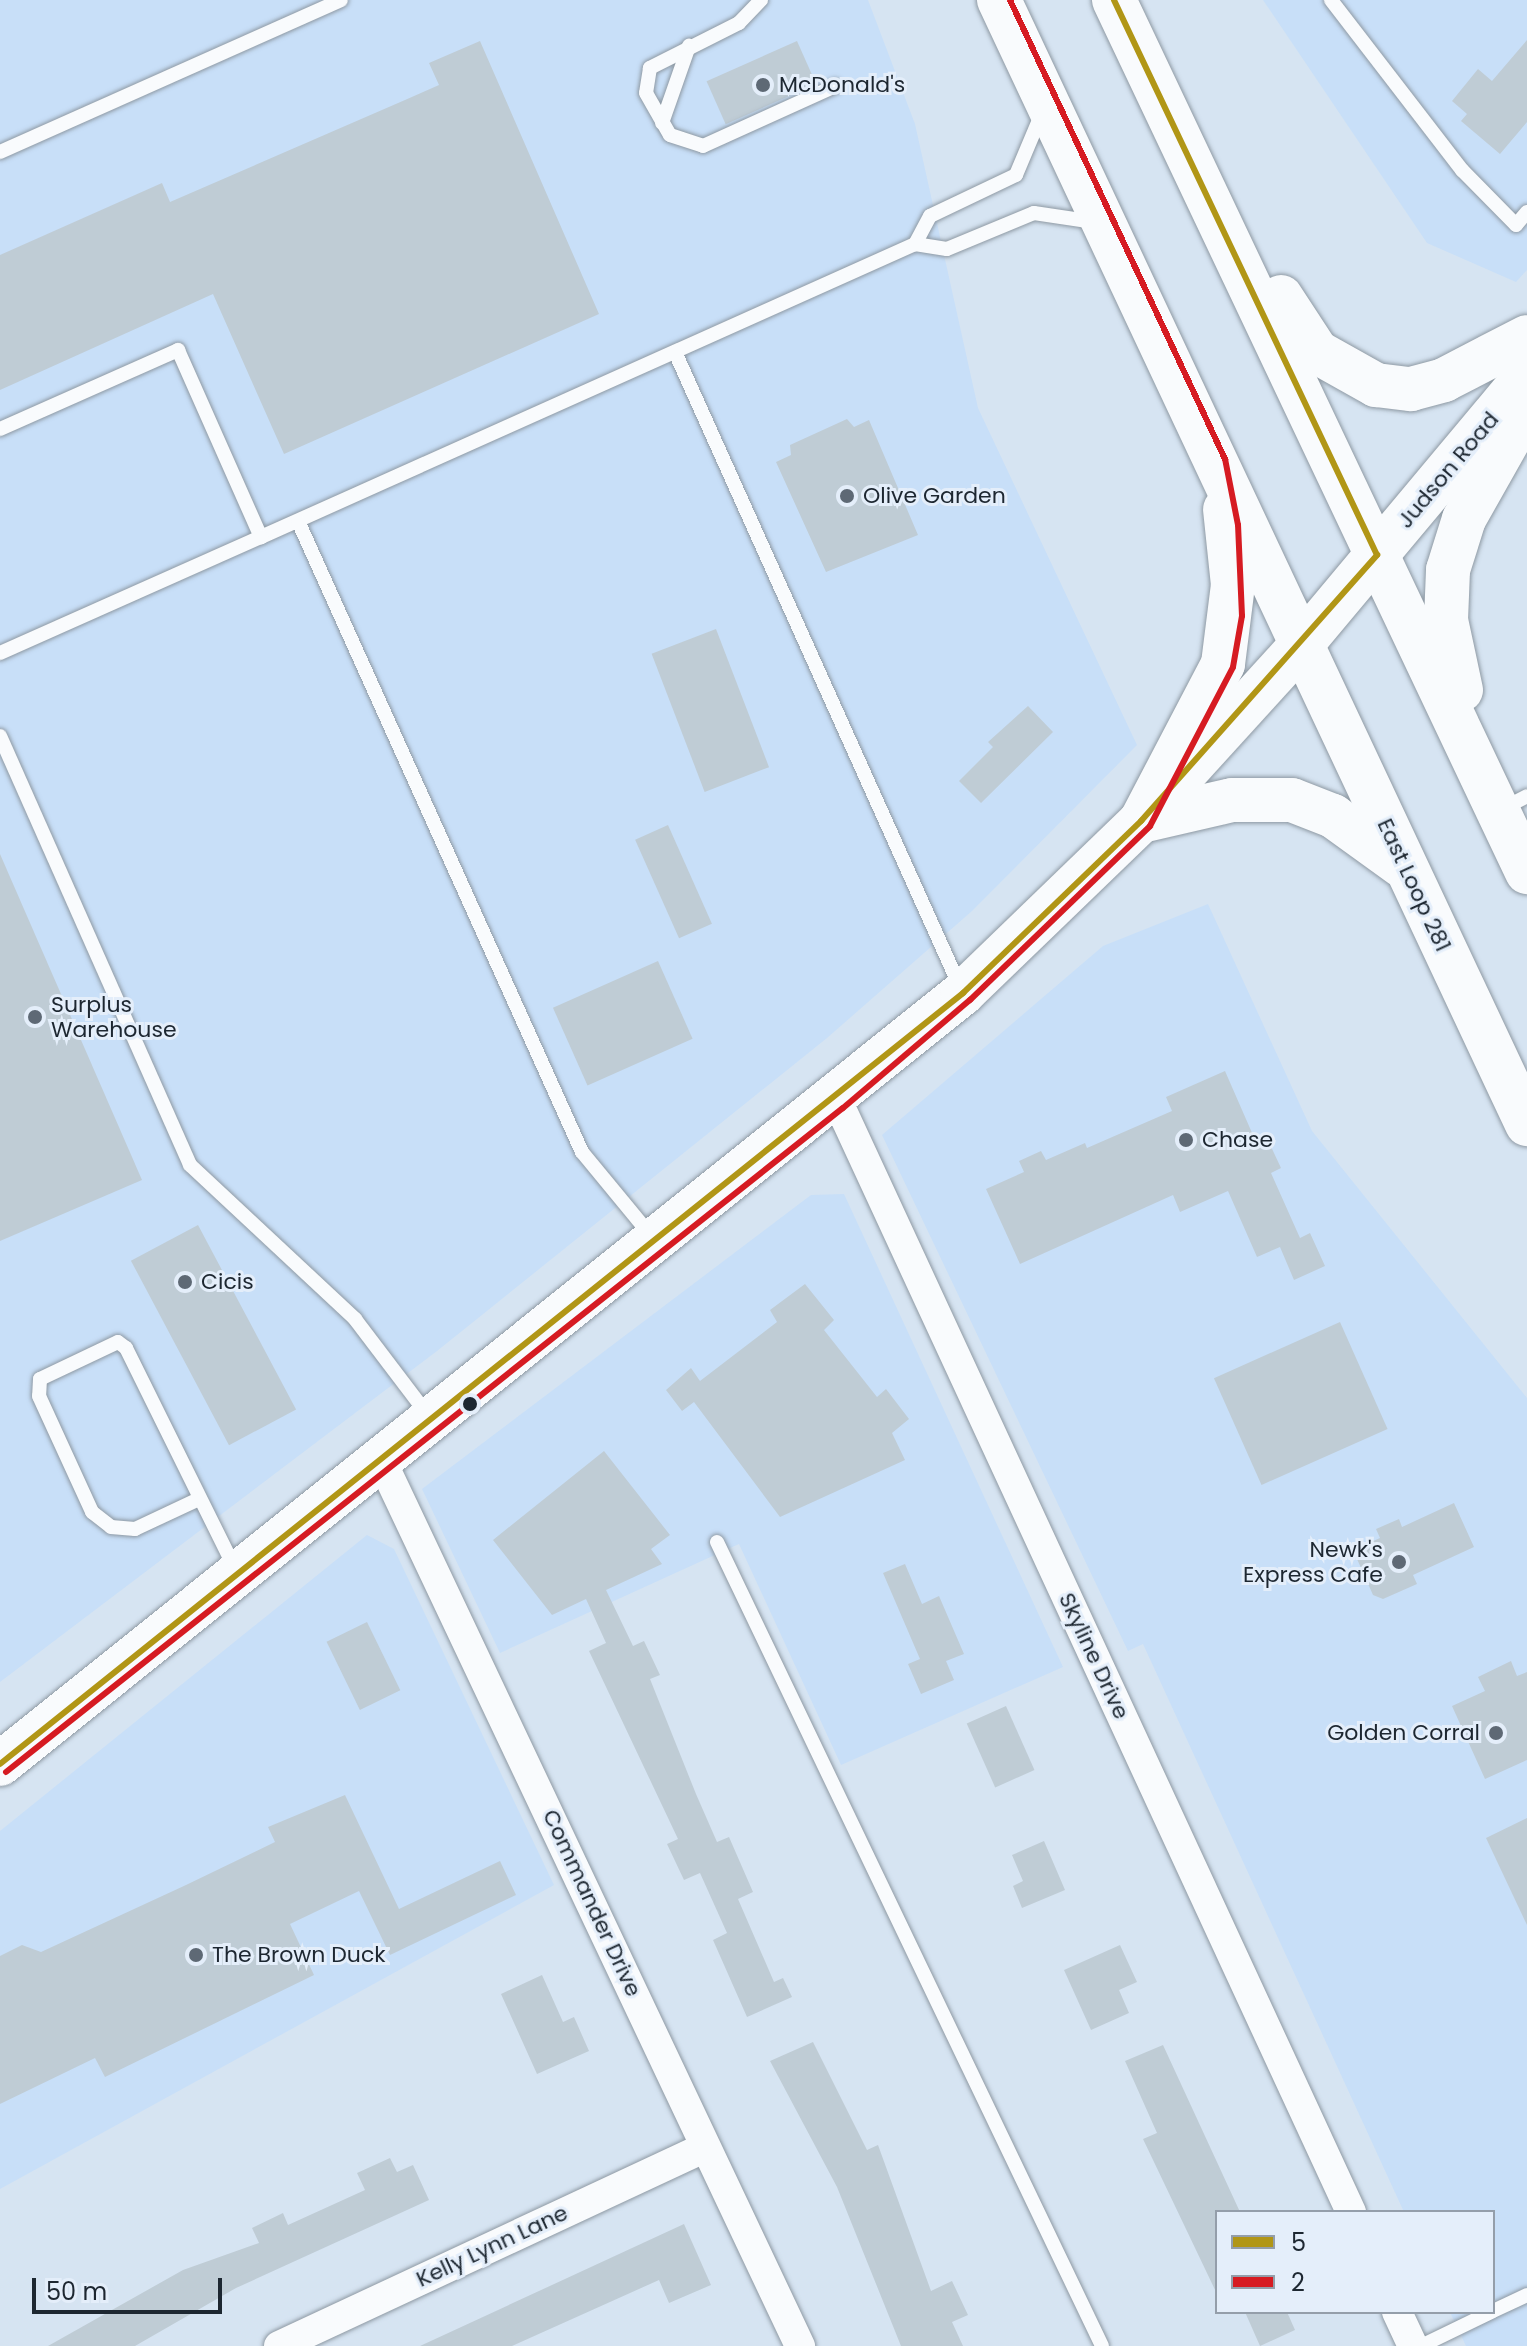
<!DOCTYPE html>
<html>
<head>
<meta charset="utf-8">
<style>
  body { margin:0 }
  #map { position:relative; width:1527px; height:2346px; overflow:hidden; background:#d6e4f2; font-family:Poppins,sans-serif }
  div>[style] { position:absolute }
  .built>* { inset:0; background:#c8dff8 }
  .building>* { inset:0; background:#bfccd5; transform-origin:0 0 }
  .roads { filter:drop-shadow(0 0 2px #8e99a3) drop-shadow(0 0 2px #8e99a3) }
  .service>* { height:14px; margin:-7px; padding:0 7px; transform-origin:7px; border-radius:7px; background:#f9fbfd }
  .minor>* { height:30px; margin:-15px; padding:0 15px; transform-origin:15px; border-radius:15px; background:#f9fbfd }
  .primary>* { height:44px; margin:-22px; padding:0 22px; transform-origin:22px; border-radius:22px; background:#f9fbfd }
  .trunk>* { height:44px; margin:-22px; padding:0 22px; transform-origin:22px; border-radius:22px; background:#f9fbfd }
  .bus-1>* { height:6px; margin:-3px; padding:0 3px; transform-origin:3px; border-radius:3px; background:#b19616 }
  .bus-2>* { height:6px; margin:-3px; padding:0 3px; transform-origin:3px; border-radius:3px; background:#d61b22 }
  .dots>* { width:22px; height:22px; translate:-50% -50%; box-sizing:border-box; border:4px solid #e4eefa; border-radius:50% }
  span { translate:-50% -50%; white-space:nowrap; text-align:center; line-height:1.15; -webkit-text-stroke:6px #e4eefa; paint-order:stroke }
  .poi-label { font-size:22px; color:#1d2731 }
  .left { translate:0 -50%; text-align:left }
  .right { translate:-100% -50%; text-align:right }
  .street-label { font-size:22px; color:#1d2731 }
  .legend { position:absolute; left:1215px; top:2210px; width:280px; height:104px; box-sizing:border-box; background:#e4eefa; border:2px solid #949eaa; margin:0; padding:10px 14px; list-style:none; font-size:24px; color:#1d2731 }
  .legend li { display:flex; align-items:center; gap:16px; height:40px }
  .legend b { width:40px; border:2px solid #949eaa }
  .scale { position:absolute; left:32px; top:2278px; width:190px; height:36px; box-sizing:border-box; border:4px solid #1d2731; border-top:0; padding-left:10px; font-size:24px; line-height:28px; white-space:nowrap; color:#1d2731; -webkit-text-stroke:6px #e4eefa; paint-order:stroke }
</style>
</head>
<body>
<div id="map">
  <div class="built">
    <div style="clip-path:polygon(0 0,868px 0,915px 124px,978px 408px,1137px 745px,972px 911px,827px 1038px,437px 1351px,0 1682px)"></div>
    <div style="clip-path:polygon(1263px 0,1527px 0,1527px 270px,1516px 282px,1427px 243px)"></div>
    <div style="clip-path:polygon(1208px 904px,1312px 1131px,1527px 1398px,1527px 2346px,1466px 2346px,1450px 2312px,1493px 2312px,1493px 2212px,1404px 2212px,1143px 1644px,1128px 1651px,882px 1135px,1103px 946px)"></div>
    <div style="clip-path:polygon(844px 1194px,1063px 1667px,841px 1765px,739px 1544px,500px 1653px,422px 1489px,811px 1195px)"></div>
    <div style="clip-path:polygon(367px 1535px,394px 1549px,554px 1885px,0 2189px,0 1831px)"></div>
  </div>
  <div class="building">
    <div style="clip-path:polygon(1527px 40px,1527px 122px,1500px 154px,1461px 121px,1467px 114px,1452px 101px,1478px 69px,1492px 81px)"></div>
    <div style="clip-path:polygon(480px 41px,599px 314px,284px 454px,213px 294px,0 390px,0 255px,162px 183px,170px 202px,405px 100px,439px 85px,429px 63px)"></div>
    <div style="left:797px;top:41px;width:47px;height:99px;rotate:66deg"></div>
    <div style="clip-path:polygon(847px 419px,854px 427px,869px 420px,918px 535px,826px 572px,776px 462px,791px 455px,790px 445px)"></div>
    <div style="left:716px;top:629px;width:148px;height:69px;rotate:69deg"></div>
    <div style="clip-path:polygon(1028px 706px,1053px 732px,981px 803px,959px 781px,993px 747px,988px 742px)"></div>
    <div style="left:668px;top:825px;width:108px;height:36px;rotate:66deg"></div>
    <div style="clip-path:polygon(0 854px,142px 1180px,0 1241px)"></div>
    <div style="left:658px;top:961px;width:85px;height:115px;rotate:66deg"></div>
    <div style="clip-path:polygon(1225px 1071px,1256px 1142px,1267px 1138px,1281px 1168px,1271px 1173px,1300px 1238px,1310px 1233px,1325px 1266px,1294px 1280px,1280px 1247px,1257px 1257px,1228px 1191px,1180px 1212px,1173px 1195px,1020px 1264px,986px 1189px,1024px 1172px,1019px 1161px,1041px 1151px,1046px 1160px,1085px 1143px,1087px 1148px,1172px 1111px,1166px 1097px)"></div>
    <div style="left:198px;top:1225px;width:209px;height:76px;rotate:62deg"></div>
    <div style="clip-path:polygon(805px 1284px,834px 1320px,824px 1330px,877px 1397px,886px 1389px,909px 1419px,892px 1433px,905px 1460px,780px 1517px,694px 1402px,682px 1411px,666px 1390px,691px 1368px,700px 1381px,777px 1322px,770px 1310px)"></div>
    <div style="left:1340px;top:1322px;width:117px;height:138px;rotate:66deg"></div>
    <div style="clip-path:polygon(604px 1451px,670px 1535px,651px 1549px,662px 1564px,606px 1590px,633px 1646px,644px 1641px,660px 1675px,650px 1679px,696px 1794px,717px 1842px,729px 1837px,753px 1892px,738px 1899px,774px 1982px,783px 1978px,792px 1997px,747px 2017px,713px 1940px,727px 1933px,700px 1873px,684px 1880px,667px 1844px,678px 1839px,589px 1651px,606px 1643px,586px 1599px,552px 1615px,493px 1540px)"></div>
    <div style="clip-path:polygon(1454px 1503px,1474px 1547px,1413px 1575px,1417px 1584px,1383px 1599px,1373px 1595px,1353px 1550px,1380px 1538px,1376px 1529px,1399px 1519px,1402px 1527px)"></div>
    <div style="clip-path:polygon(905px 1564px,922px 1604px,939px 1596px,964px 1654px,946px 1661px,954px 1680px,921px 1694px,908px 1664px,920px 1659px,883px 1573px)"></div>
    <div style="left:367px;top:1622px;width:76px;height:45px;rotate:64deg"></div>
    <div style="clip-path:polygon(1511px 1661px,1517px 1676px,1527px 1672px,1527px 1760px,1485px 1779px,1452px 1706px,1485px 1691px,1478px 1677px)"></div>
    <div style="left:1006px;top:1706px;width:70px;height:43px;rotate:66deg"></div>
    <div style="clip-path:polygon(345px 1795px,399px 1909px,500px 1861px,516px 1895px,390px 1955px,359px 1891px,290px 1924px,314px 1975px,105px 2077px,95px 2058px,0 2104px,0 1956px,22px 1945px,41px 1952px,186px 1885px,275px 1842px,268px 1827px)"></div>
    <div style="clip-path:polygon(1527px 1818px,1527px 1925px,1486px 1838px)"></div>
    <div style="clip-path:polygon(1044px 1841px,1065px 1890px,1022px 1908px,1013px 1886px,1023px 1881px,1012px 1855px)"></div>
    <div style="clip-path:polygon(1120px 1945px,1137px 1982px,1119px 1990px,1129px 2013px,1091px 2030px,1064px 1970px)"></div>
    <div style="clip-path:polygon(542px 1975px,563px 2022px,574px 2017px,589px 2051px,537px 2074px,501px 1994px)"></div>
    <div style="clip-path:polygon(813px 2042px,867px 2150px,878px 2145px,931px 2291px,952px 2281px,968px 2315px,952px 2322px,963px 2346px,901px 2346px,837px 2187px,770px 2061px)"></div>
    <div style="clip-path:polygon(1163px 2045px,1240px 2212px,1217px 2212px,1217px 2294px,1143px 2139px,1157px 2133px,1125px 2061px)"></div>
    <div style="clip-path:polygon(390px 2158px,397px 2172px,413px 2165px,429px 2200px,236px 2288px,135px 2346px,48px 2346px,183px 2270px,259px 2243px,252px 2228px,283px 2213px,288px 2225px,365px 2190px,357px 2173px)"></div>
    <div style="clip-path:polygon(684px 2224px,711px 2285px,669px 2303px,659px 2280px,512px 2346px,420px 2346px)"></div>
    <div style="clip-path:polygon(1245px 2312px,1287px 2312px,1295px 2330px,1260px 2346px)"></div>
  </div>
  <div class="roads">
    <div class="service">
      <div style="left:761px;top:0;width:32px;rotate:134deg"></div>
      <div style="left:739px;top:23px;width:100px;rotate:153.2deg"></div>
      <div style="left:650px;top:68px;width:25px;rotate:99deg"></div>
      <div style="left:646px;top:93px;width:48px;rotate:60.3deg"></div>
      <div style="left:670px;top:135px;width:35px;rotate:18deg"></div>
      <div style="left:703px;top:146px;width:145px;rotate:-24.4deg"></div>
      <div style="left:1331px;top:0;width:215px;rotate:52.4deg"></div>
      <div style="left:1462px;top:170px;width:77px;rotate:45.5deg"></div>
      <div style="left:1516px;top:225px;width:17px;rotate:-50deg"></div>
      <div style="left:1042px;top:113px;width:67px;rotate:112.8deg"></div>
      <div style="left:1016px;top:175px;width:95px;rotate:154.5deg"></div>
      <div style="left:930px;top:216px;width:32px;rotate:118deg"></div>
      <div style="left:915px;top:244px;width:32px;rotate:9deg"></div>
      <div style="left:947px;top:249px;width:94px;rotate:-22.5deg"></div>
      <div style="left:1034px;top:213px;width:61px;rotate:8.5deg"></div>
      <div style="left:662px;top:123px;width:82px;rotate:-70.7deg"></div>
      <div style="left:0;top:152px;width:373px;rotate:-24deg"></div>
      <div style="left:675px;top:352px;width:698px;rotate:65.82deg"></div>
      <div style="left:0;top:429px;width:195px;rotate:-23.9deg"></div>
      <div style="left:178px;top:350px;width:205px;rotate:66.1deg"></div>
      <div style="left:261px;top:537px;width:717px;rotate:-24.13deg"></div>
      <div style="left:298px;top:521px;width:692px;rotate:65.77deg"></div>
      <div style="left:582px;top:1152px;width:110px;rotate:50.5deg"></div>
      <div style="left:0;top:653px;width:286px;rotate:-24deg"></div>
      <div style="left:0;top:736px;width:469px;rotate:66.1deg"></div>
      <div style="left:190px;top:1165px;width:226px;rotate:43deg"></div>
      <div style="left:355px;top:1319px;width:121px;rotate:52.8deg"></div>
      <div style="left:1502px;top:809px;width:28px;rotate:-27deg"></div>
      <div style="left:40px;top:1379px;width:86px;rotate:-25.4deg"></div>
      <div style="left:118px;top:1342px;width:10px;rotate:37deg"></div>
      <div style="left:126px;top:1348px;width:249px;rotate:63.7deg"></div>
      <div style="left:40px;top:1379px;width:17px;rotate:93deg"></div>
      <div style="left:39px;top:1396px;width:128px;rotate:65.4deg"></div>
      <div style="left:92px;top:1512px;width:24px;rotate:38deg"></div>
      <div style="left:111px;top:1527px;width:24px;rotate:5deg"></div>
      <div style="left:135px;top:1529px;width:68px;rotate:-25.1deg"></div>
      <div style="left:717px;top:1542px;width:891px;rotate:64.41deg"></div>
      <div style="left:1493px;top:2311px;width:38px;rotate:-25deg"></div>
      <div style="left:1421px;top:2346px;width:78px;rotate:-25.9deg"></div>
    </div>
    <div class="minor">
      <div style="left:837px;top:1100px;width:1225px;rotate:65.19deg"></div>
      <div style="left:382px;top:1462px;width:978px;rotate:64.69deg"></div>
      <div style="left:1397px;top:2312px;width:38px;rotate:65deg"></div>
      <div style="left:279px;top:2346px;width:470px;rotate:-25deg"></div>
    </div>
    <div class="primary">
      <div style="left:0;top:1764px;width:1234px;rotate:-38.68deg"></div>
      <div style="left:963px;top:993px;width:248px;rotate:-44deg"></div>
      <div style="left:1141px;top:821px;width:239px;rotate:-47.7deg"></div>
      <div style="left:1302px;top:644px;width:351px;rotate:-50.1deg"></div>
    </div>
    <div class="trunk">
      <div style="left:999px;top:0;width:1242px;rotate:64.84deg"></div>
      <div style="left:1114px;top:0;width:965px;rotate:64.66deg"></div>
      <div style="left:1281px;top:297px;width:66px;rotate:56.8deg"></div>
      <div style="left:1317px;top:352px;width:68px;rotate:29.2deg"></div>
      <div style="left:1376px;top:385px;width:35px;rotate:7deg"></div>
      <div style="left:1411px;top:389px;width:34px;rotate:-15deg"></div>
      <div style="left:1444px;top:380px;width:93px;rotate:-27.4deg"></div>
      <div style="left:1461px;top:690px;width:72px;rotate:-102.1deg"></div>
      <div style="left:1446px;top:620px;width:50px;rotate:-87.7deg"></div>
      <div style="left:1448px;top:570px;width:53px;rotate:-72.6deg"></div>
      <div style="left:1464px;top:519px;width:129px;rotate:-60.6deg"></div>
      <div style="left:1141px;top:821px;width:177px;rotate:-62.4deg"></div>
      <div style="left:1223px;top:664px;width:80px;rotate:-82.8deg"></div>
      <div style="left:1233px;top:585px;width:76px;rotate:-96deg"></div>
      <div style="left:1141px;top:821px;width:93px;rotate:-13deg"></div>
      <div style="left:1232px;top:800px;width:60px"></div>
      <div style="left:1292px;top:800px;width:44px;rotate:21.3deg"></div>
      <div style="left:1333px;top:816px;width:84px;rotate:35.8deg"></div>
    </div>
  </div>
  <div class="bus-1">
    <div style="left:0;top:1764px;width:1234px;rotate:-38.68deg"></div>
    <div style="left:963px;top:993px;width:248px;rotate:-44deg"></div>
    <div style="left:1141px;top:821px;width:356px;rotate:-48.4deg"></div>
    <div style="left:1377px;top:555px;width:614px;rotate:-115.36deg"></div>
  </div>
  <div class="bus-2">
    <div style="left:6px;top:1772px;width:1068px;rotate:-38.43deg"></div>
    <div style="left:843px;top:1108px;width:167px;rotate:-40.4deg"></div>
    <div style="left:970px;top:1000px;width:250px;rotate:-44deg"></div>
    <div style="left:1150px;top:826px;width:179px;rotate:-62.4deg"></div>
    <div style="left:1233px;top:667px;width:52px;rotate:-80deg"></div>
    <div style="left:1242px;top:616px;width:91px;rotate:-92.5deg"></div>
    <div style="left:1238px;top:525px;width:67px;rotate:-101.1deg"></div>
    <div style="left:1225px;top:459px;width:507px;rotate:-115.1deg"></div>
  </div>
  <div class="dots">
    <div style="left:763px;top:85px;background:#5e6975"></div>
    <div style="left:847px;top:496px;background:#5e6975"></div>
    <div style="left:35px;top:1017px;background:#5e6975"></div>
    <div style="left:1186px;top:1140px;background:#5e6975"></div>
    <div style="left:185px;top:1282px;background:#5e6975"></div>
    <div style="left:470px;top:1404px;background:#1d2731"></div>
    <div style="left:1399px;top:1562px;background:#5e6975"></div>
    <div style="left:1496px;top:1733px;background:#5e6975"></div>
    <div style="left:196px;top:1955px;background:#5e6975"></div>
  </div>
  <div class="poi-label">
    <span class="left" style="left:779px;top:85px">McDonald's</span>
    <span class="left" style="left:863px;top:496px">Olive Garden</span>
    <span class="left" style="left:51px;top:1017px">Surplus<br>Warehouse</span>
    <span class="left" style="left:1202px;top:1140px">Chase</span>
    <span class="left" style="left:201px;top:1282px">Cicis</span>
    <span class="right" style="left:1383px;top:1562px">Newk's<br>Express Cafe</span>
    <span class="right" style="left:1480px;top:1733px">Golden Corral</span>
    <span class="left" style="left:212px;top:1955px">The Brown Duck</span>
  </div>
  <div class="street-label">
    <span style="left:1448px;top:470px;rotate:-50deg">Judson Road</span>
    <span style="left:1414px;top:885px;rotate:65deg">East Loop 281</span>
    <span style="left:1094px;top:1656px;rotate:65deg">Skyline Drive</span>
    <span style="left:592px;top:1903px;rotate:65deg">Commander Drive</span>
    <span style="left:492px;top:2246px;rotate:-25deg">Kelly Lynn Lane</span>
  </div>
  <ul class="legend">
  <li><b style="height:10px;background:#b19616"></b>5</li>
  <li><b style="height:10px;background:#d61b22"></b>2</li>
  </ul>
  <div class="scale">50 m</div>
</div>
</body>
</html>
